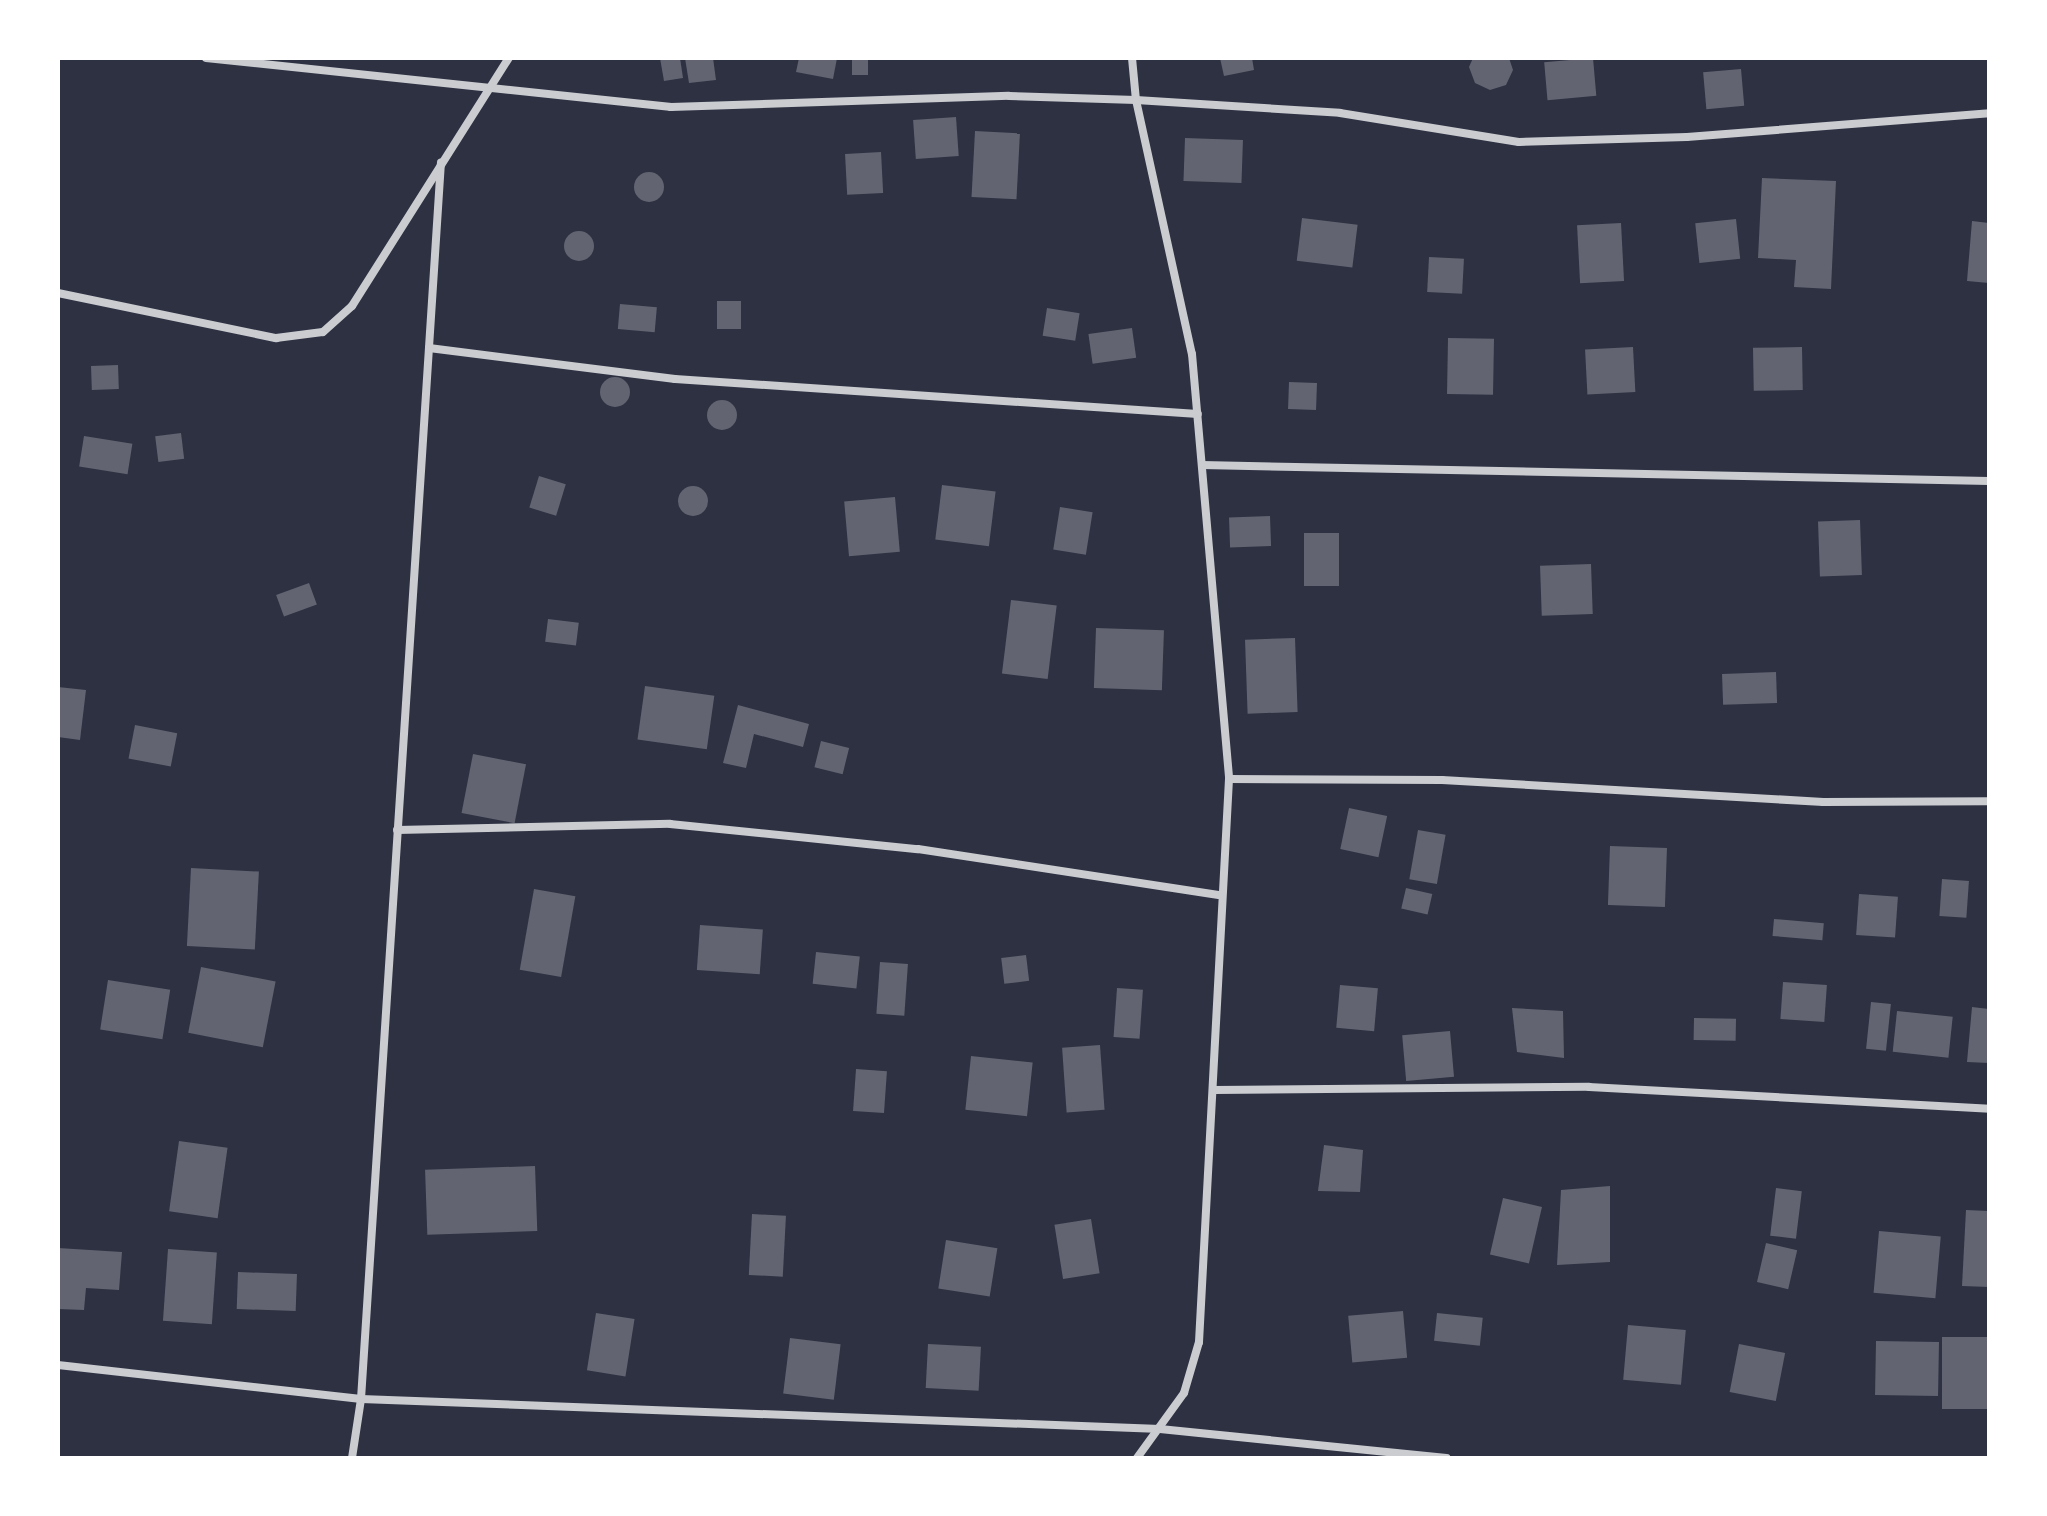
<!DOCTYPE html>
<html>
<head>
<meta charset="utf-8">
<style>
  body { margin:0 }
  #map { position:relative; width:2047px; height:1516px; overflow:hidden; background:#2d3142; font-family:"IBM Plex Serif",serif }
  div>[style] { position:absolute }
  .building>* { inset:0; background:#626471; transform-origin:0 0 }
  .round { border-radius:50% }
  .minor>* { height:8px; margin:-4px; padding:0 4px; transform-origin:4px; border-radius:4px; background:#caccd0 }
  span { translate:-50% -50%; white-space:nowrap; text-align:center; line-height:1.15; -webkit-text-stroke:7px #fff; paint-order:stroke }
  .frame { position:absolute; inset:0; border:60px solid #fff; pointer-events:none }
</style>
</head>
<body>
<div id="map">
  <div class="building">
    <div style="clip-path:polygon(660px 58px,680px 58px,683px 78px,664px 81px)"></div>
    <div style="clip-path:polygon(685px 58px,713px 58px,716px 80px,689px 83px)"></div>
    <div style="clip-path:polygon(799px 58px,837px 58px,833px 79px,796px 72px)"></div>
    <div style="left:852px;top:58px;width:16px;height:17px"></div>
    <div style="clip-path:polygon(1220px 58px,1252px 58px,1254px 70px,1224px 76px)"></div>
    <div style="clip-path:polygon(1473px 58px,1509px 58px,1513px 70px,1506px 85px,1490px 90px,1475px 83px,1469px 67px)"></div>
    <div style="left:1593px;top:58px;width:38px;height:49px;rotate:85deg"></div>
    <div style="left:1741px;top:69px;width:37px;height:38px;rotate:85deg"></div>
    <div style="left:956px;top:117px;width:39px;height:43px;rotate:86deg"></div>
    <div style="left:975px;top:131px;width:45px;height:66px;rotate:3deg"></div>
    <div style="left:1185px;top:138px;width:58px;height:43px;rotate:2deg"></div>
    <div style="left:881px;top:152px;width:41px;height:36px;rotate:87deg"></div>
    <div class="round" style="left:634px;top:172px;width:30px;height:30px"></div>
    <div style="clip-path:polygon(1762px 178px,1836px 181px,1831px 289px,1794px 287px,1796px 260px,1758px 258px)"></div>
    <div style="left:1302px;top:218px;width:56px;height:43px;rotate:7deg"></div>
    <div style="left:1736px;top:219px;width:40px;height:41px;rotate:84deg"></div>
    <div style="clip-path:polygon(1972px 221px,1989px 223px,1989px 283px,1967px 281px)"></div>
    <div style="left:1621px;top:223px;width:58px;height:44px;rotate:87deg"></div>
    <div class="round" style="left:564px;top:231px;width:30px;height:30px"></div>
    <div style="left:1429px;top:257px;width:35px;height:35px;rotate:3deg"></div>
    <div style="left:717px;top:301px;width:24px;height:28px"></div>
    <div style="left:620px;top:304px;width:37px;height:25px;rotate:5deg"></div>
    <div style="left:1047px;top:308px;width:33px;height:28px;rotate:9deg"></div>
    <div style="left:1132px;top:328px;width:30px;height:44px;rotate:82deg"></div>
    <div style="left:1448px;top:338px;width:46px;height:56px;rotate:1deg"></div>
    <div style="left:1633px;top:347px;width:45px;height:48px;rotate:87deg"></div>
    <div style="left:1802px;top:347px;width:43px;height:49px;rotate:89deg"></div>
    <div style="left:118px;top:365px;width:24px;height:27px;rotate:88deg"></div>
    <div class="round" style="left:600px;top:377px;width:30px;height:30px"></div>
    <div style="left:1289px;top:382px;width:28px;height:27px;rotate:2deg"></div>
    <div class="round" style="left:707px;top:400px;width:30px;height:30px"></div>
    <div style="left:181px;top:433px;width:26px;height:26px;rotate:83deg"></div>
    <div style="left:84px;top:436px;width:49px;height:31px;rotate:9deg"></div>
    <div style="left:539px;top:476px;width:28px;height:33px;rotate:17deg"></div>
    <div style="left:942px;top:485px;width:54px;height:55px;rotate:7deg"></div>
    <div class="round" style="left:678px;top:486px;width:30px;height:30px"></div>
    <div style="left:895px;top:497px;width:55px;height:51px;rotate:85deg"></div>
    <div style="left:1060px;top:507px;width:33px;height:43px;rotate:9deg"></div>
    <div style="left:1270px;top:516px;width:30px;height:41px;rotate:88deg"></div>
    <div style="left:1860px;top:520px;width:55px;height:42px;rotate:88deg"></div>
    <div style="left:1304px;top:533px;width:35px;height:53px"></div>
    <div style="left:1591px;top:564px;width:50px;height:51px;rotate:88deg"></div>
    <div style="left:309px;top:583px;width:23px;height:35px;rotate:70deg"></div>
    <div style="left:1011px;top:600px;width:46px;height:74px;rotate:7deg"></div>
    <div style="left:548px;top:619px;width:31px;height:23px;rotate:7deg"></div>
    <div style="left:1096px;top:628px;width:68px;height:60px;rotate:2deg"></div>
    <div style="left:1295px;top:638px;width:74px;height:50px;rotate:88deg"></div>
    <div style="left:1776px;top:672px;width:31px;height:54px;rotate:88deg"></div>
    <div style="left:645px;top:686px;width:70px;height:54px;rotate:8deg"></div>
    <div style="clip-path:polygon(58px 687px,86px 690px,80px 740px,58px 737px)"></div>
    <div style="clip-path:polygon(738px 705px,809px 724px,803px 747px,754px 734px,746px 768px,723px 763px)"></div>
    <div style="left:135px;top:725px;width:43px;height:34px;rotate:11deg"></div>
    <div style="left:821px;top:741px;width:29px;height:27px;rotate:14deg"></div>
    <div style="left:473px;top:754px;width:54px;height:60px;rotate:11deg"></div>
    <div style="left:1349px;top:808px;width:39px;height:42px;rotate:12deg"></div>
    <div style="left:1418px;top:830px;width:28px;height:50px;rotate:10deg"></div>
    <div style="left:1610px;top:846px;width:57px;height:59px;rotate:2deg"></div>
    <div style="left:191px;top:868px;width:68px;height:78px;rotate:3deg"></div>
    <div style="left:1942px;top:879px;width:27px;height:37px;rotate:4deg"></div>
    <div style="left:1406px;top:888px;width:27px;height:21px;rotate:13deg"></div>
    <div style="left:534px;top:889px;width:42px;height:82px;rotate:10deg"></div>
    <div style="left:1859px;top:894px;width:39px;height:41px;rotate:4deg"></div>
    <div style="left:1774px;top:919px;width:50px;height:17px;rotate:5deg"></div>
    <div style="left:700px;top:925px;width:63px;height:45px;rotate:4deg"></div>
    <div style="left:816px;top:952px;width:44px;height:32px;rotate:6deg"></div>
    <div style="left:1026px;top:955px;width:26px;height:25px;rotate:83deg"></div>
    <div style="left:880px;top:962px;width:28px;height:52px;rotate:4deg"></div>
    <div style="left:201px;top:967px;width:76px;height:67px;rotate:11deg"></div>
    <div style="left:108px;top:980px;width:63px;height:50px;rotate:9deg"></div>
    <div style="left:1783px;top:982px;width:44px;height:37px;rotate:4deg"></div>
    <div style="left:1340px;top:985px;width:38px;height:43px;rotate:5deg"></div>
    <div style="left:1117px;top:988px;width:26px;height:49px;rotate:4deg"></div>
    <div style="left:1871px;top:1002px;width:20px;height:47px;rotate:6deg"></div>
    <div style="clip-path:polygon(1972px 1007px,1989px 1009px,1989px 1063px,1967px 1062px)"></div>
    <div style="clip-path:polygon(1512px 1008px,1563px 1011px,1564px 1058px,1517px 1052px)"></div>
    <div style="left:1897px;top:1011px;width:56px;height:41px;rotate:6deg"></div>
    <div style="left:1694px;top:1018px;width:42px;height:22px;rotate:1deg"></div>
    <div style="left:1450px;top:1031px;width:46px;height:48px;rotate:85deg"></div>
    <div style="left:1100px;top:1045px;width:65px;height:38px;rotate:86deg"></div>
    <div style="left:971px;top:1056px;width:62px;height:54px;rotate:6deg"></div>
    <div style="left:856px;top:1069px;width:31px;height:42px;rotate:4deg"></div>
    <div style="left:179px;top:1141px;width:49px;height:71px;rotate:8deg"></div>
    <div style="clip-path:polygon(1324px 1145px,1363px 1150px,1360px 1192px,1318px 1191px)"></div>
    <div style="left:535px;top:1166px;width:65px;height:110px;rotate:88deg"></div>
    <div style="clip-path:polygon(1610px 1186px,1610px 1262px,1557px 1265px,1561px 1190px)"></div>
    <div style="left:1776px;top:1188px;width:26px;height:48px;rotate:7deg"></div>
    <div style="left:1503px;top:1198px;width:40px;height:58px;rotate:13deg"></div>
    <div style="clip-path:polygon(1966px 1210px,1989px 1211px,1989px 1287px,1962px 1286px)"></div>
    <div style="left:752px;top:1214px;width:34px;height:61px;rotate:3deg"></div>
    <div style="left:1091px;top:1219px;width:55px;height:37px;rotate:81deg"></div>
    <div style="left:1879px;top:1231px;width:62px;height:62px;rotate:5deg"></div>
    <div style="left:946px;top:1240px;width:52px;height:49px;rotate:9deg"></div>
    <div style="left:1766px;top:1243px;width:32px;height:40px;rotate:13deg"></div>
    <div style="clip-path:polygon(58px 1248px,122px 1252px,119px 1290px,86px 1288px,84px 1310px,58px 1309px)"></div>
    <div style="left:168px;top:1249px;width:49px;height:72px;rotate:4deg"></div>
    <div style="left:238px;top:1272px;width:59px;height:37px;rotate:2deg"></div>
    <div style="left:1403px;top:1311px;width:47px;height:55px;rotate:85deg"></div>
    <div style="left:596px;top:1313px;width:39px;height:58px;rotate:9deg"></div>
    <div style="left:1437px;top:1313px;width:46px;height:28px;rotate:6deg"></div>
    <div style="left:1628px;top:1325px;width:58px;height:55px;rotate:5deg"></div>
    <div style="left:1942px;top:1337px;width:47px;height:72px"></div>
    <div style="left:790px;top:1338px;width:51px;height:56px;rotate:7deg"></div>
    <div style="left:1876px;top:1341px;width:63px;height:54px;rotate:1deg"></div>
    <div style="left:928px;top:1344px;width:53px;height:44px;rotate:3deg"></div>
    <div style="left:1739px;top:1344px;width:47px;height:49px;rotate:11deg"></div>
  </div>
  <div class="minor">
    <div style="left:206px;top:58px;width:468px;rotate:6deg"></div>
    <div style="left:671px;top:107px;width:338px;rotate:-1.9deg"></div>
    <div style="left:1009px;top:96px;width:127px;rotate:1.8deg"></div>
    <div style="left:1136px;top:100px;width:204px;rotate:3.6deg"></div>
    <div style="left:1340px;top:113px;width:181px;rotate:9.2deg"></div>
    <div style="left:1519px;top:142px;width:168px;rotate:-1.7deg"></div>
    <div style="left:1687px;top:137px;width:303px;rotate:-4.5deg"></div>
    <div style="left:1132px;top:58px;width:42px;rotate:84.6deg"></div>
    <div style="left:1136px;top:100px;width:260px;rotate:77.6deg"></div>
    <div style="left:1192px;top:354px;width:427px;rotate:85deg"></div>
    <div style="left:1229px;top:779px;width:564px;rotate:93.05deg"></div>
    <div style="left:1199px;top:1342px;width:53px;rotate:106.4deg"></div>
    <div style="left:1184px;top:1393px;width:80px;rotate:125.9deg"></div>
    <div style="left:58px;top:293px;width:223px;rotate:11.7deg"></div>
    <div style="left:276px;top:338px;width:47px;rotate:-7.3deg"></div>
    <div style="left:323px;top:332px;width:39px;rotate:-42deg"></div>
    <div style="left:352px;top:306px;width:294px;rotate:-57.7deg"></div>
    <div style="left:429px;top:348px;width:248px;rotate:7.2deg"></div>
    <div style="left:675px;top:379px;width:524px;rotate:3.83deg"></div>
    <div style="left:1202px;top:465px;width:787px;rotate:1.16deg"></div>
    <div style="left:1229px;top:779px;width:213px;rotate:0.3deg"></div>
    <div style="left:1442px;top:780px;width:382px;rotate:3.3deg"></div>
    <div style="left:1823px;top:802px;width:166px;rotate:-0.3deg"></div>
    <div style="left:397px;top:830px;width:273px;rotate:-1.3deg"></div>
    <div style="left:670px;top:824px;width:249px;rotate:5.8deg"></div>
    <div style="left:918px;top:849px;width:304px;rotate:8.7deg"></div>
    <div style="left:1214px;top:1090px;width:375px;rotate:-0.5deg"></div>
    <div style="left:1589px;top:1087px;width:401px;rotate:3.1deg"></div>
    <div style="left:58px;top:1365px;width:305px;rotate:6.4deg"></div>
    <div style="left:361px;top:1399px;width:800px;rotate:2.15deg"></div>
    <div style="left:1160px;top:1429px;width:288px;rotate:5.8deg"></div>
    <div style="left:352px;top:1458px;width:60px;rotate:-81.3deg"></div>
    <div style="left:361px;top:1399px;width:1239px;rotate:-86.3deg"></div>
  </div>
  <div class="frame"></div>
</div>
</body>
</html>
